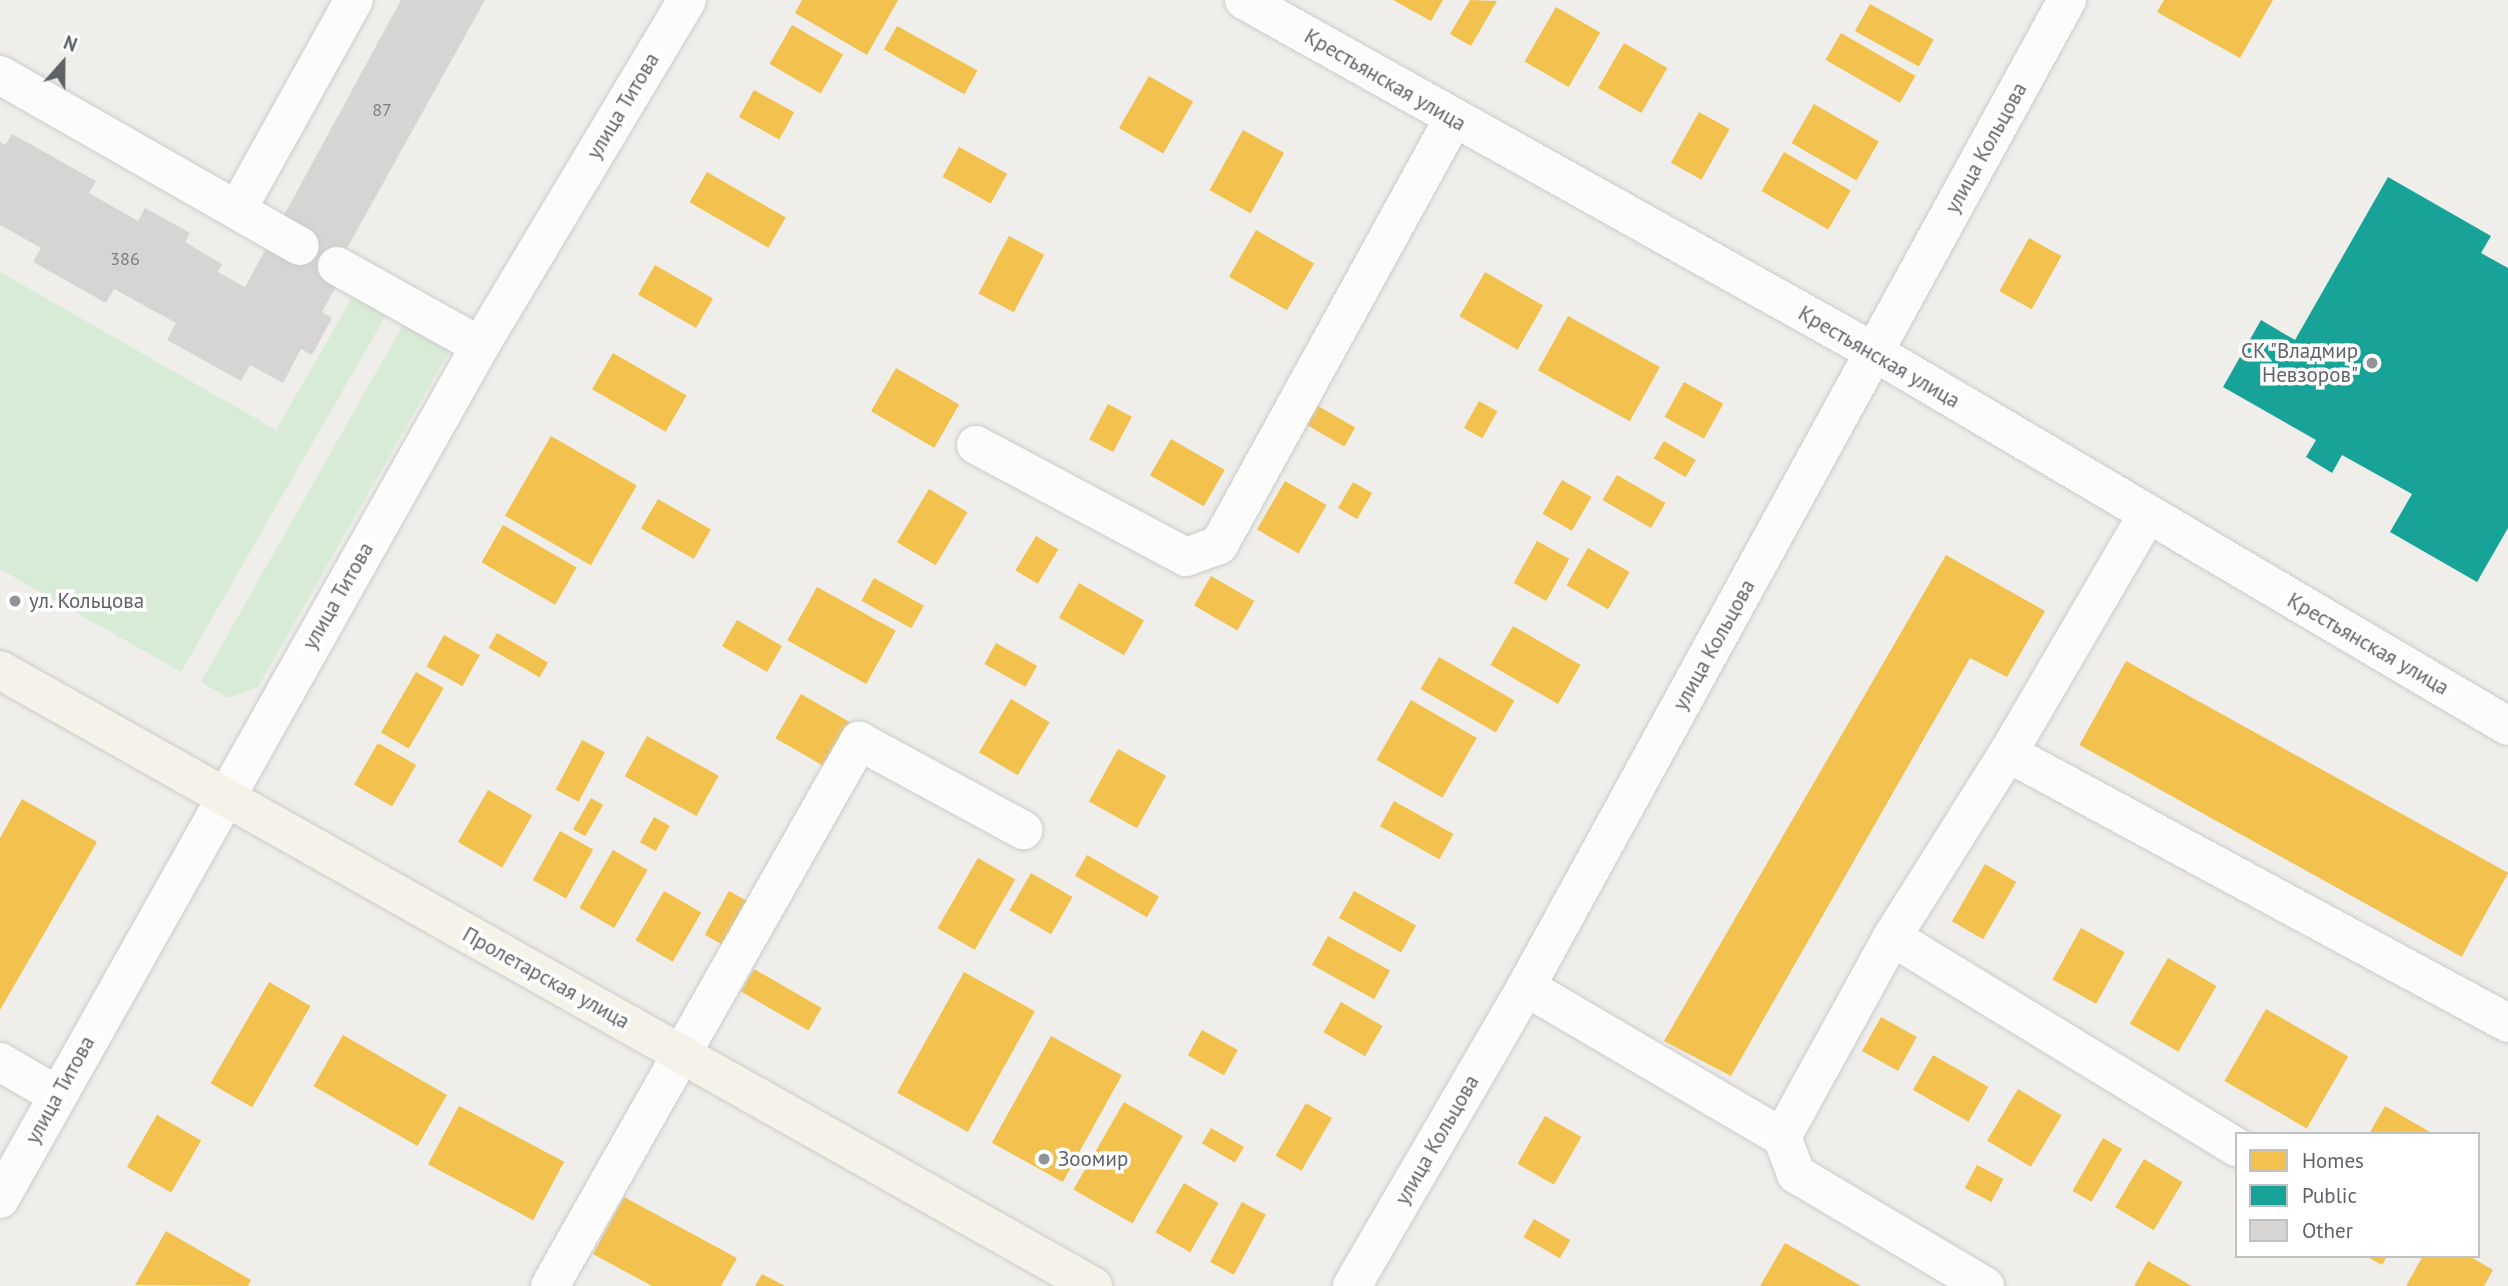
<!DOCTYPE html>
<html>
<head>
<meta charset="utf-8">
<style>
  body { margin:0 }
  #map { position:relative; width:2508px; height:1286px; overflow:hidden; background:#efeeea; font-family:"PT Sans",sans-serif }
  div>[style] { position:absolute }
  .green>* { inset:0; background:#d8ebd6 }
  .homes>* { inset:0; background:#f2c14e; transform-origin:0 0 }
  .public>* { inset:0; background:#17a398 }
  .building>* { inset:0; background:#d6d5d3 }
  .roads { filter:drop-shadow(0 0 2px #cbcccc) drop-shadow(0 0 2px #cbcccc) }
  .minor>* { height:38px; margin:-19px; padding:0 19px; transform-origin:19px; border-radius:19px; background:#fdfcfc }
  .major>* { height:38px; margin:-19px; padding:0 19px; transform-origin:19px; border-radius:19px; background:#f4f2e9 }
  .dots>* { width:19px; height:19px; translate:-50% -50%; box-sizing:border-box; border:4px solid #fff; border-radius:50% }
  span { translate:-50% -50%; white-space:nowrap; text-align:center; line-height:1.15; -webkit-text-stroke:7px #fff; paint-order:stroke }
  .number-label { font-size:18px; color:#7e8184 }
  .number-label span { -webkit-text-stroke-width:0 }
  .street-label { font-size:21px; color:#5f6368 }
  .poi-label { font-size:21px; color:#5f6368 }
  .right { translate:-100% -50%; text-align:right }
  .left { translate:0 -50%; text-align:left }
  .legend { position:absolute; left:2235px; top:1132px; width:245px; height:126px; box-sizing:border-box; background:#fff; border:2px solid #bfc1c3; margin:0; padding:9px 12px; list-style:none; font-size:21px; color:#5f6368 }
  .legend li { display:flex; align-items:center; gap:14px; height:35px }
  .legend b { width:35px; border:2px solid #bfc1c3 }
  .north { position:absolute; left:28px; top:28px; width:70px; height:70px; -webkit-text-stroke:5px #fff; paint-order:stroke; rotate:21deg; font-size:19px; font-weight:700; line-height:28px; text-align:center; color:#5f6368 }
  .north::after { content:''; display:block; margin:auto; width:24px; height:32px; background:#5f6368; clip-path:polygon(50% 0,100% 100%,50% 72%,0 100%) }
</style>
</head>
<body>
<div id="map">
  <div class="green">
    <div style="clip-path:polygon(0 272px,276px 430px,353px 296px,386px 315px,181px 672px,0 569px)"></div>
    <div style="clip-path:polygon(404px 323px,450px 350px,258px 687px,228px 698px,201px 682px)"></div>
  </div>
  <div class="homes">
    <div style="clip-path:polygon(802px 0,898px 0,867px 55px,795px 13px)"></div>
    <div style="clip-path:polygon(1393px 0,1443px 0,1431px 21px)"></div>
    <div style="clip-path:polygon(1470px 0,1497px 1px,1471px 46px,1450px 34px)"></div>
    <div style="clip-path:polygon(2164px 0,2273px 0,2240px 58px,2157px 12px)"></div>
    <div style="left:1870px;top:4px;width:73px;height:31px;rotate:29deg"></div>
    <div style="left:1556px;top:7px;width:51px;height:63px;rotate:30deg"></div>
    <div style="left:792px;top:25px;width:59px;height:45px;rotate:30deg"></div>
    <div style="left:897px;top:26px;width:92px;height:27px;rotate:29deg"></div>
    <div style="left:1841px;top:33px;width:86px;height:31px;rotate:30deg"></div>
    <div style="left:1624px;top:43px;width:50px;height:52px;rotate:30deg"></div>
    <div style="left:1149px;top:76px;width:51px;height:60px;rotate:30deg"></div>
    <div style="left:754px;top:90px;width:46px;height:31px;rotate:29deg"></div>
    <div style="left:1814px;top:104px;width:75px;height:45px;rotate:30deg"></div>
    <div style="left:1699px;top:112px;width:35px;height:58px;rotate:29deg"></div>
    <div style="left:1243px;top:130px;width:47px;height:69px;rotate:29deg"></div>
    <div style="left:959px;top:147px;width:55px;height:34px;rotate:29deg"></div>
    <div style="left:1784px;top:152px;width:77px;height:45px;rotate:30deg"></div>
    <div style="left:707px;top:172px;width:91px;height:35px;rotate:30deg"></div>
    <div style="left:1256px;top:230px;width:67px;height:54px;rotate:30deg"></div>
    <div style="left:1009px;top:236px;width:40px;height:65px;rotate:28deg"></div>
    <div style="left:2029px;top:238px;width:37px;height:61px;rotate:29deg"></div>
    <div style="left:655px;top:265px;width:67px;height:34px;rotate:30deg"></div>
    <div style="left:1485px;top:272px;width:67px;height:51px;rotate:30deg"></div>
    <div style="left:1568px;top:316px;width:105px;height:62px;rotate:29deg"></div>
    <div style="left:613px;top:353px;width:85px;height:42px;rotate:30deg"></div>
    <div style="left:896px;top:368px;width:73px;height:50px;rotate:30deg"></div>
    <div style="left:1684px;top:382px;width:45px;height:40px;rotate:29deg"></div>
    <div style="left:1479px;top:401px;width:21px;height:31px;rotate:29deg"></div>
    <div style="left:1108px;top:404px;width:27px;height:40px;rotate:28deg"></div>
    <div style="left:1318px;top:406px;width:43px;height:22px;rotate:30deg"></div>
    <div style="left:551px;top:436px;width:99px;height:92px;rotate:30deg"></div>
    <div style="left:1171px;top:439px;width:62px;height:42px;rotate:30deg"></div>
    <div style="left:1664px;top:441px;width:37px;height:20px;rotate:31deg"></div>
    <div style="left:1617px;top:475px;width:56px;height:29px;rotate:30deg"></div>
    <div style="left:1562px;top:480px;width:34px;height:39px;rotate:30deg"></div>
    <div style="left:1285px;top:481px;width:48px;height:56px;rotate:30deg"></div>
    <div style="left:1353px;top:482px;width:22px;height:30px;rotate:30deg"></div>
    <div style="left:929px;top:489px;width:45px;height:62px;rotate:31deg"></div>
    <div style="left:658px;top:499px;width:61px;height:34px;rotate:30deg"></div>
    <div style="left:503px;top:525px;width:85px;height:43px;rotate:30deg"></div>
    <div style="left:1036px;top:536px;width:26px;height:40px;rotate:31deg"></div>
    <div style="left:1537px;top:541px;width:37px;height:48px;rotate:29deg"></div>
    <div style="left:1588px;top:548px;width:48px;height:43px;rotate:30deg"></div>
    <div style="clip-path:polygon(1946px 555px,2045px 611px,2007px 677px,1970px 658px,1731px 1076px,1664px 1041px)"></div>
    <div style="left:1211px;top:576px;width:50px;height:34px;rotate:30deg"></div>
    <div style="left:874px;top:578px;width:57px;height:26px;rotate:29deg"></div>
    <div style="left:1079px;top:583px;width:75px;height:40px;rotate:30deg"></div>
    <div style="left:817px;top:587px;width:90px;height:61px;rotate:29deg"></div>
    <div style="left:737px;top:620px;width:52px;height:30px;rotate:30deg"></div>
    <div style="left:1513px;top:626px;width:78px;height:45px;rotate:30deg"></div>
    <div style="left:497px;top:633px;width:59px;height:17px;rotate:30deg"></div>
    <div style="left:444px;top:635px;width:41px;height:36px;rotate:29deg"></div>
    <div style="left:996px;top:643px;width:47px;height:24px;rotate:29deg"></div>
    <div style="left:1439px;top:657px;width:87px;height:37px;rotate:30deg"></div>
    <div style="left:2126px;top:661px;width:437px;height:96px;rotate:29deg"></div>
    <div style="left:416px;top:672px;width:32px;height:70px;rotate:30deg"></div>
    <div style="left:801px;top:694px;width:56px;height:51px;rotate:30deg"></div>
    <div style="left:1011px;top:699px;width:45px;height:62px;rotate:31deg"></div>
    <div style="left:1411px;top:700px;width:76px;height:69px;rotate:30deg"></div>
    <div style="left:647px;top:736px;width:82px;height:46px;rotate:29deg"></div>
    <div style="left:582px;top:740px;width:26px;height:56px;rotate:28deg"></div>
    <div style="left:378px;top:743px;width:44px;height:48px;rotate:30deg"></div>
    <div style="left:1118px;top:749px;width:55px;height:60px;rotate:29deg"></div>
    <div style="left:488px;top:790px;width:51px;height:60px;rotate:30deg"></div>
    <div style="left:591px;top:798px;width:14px;height:36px;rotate:30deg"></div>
    <div style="clip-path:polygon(22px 799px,97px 842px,0 1010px,0 838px)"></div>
    <div style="left:1394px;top:801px;width:68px;height:29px;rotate:29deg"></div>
    <div style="left:654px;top:817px;width:18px;height:29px;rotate:29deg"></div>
    <div style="left:560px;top:831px;width:38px;height:56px;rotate:29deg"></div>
    <div style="left:613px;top:850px;width:40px;height:67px;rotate:30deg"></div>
    <div style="left:1087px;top:855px;width:83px;height:24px;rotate:30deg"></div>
    <div style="left:978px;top:858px;width:43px;height:81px;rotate:30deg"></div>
    <div style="left:1985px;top:864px;width:36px;height:66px;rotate:30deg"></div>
    <div style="left:1031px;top:873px;width:48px;height:43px;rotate:30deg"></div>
    <div style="left:664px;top:891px;width:43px;height:57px;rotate:30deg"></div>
    <div style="left:729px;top:891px;width:21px;height:50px;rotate:29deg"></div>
    <div style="left:1354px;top:891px;width:71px;height:31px;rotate:29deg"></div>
    <div style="left:2081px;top:928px;width:50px;height:59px;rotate:29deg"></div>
    <div style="left:1328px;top:936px;width:71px;height:33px;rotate:29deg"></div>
    <div style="left:2168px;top:958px;width:56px;height:76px;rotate:30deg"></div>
    <div style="left:754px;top:969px;width:78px;height:26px;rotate:30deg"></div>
    <div style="left:964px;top:972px;width:81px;height:138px;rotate:29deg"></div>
    <div style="left:269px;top:982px;width:48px;height:117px;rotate:30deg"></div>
    <div style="left:1341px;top:1002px;width:48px;height:35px;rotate:30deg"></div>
    <div style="left:2266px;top:1009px;width:95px;height:83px;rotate:30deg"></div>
    <div style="left:1881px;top:1017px;width:41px;height:39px;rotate:29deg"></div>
    <div style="left:1202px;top:1030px;width:41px;height:29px;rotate:29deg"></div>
    <div style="left:343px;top:1035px;width:120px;height:59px;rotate:30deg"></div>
    <div style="left:1051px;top:1036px;width:81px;height:122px;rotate:29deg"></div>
    <div style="left:1933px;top:1055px;width:64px;height:40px;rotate:30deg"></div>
    <div style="left:2018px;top:1089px;width:51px;height:60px;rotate:31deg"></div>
    <div style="left:1124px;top:1102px;width:68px;height:101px;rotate:30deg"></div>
    <div style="left:1306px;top:1103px;width:30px;height:61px;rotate:30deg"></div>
    <div style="left:459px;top:1106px;width:119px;height:66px;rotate:28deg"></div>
    <div style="clip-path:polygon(2385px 1106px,2430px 1132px,2429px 1134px,2369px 1134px)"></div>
    <div style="left:157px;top:1115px;width:51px;height:60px;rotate:30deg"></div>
    <div style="left:1545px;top:1116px;width:42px;height:55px;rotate:30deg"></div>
    <div style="left:1211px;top:1128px;width:38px;height:18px;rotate:30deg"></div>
    <div style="left:2103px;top:1138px;width:22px;height:61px;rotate:30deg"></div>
    <div style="left:2144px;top:1159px;width:45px;height:56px;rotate:31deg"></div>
    <div style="left:1977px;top:1165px;width:30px;height:26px;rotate:28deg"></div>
    <div style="left:1184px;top:1183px;width:40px;height:57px;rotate:30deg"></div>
    <div style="clip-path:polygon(624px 1197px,737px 1258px,721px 1286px,652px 1286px,593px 1254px)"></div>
    <div style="left:1242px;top:1202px;width:27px;height:68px;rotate:28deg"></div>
    <div style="left:1534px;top:1219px;width:42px;height:21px;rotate:30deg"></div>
    <div style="clip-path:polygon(166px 1231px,251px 1280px,248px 1286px,135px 1285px)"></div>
    <div style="clip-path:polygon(1785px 1243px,1861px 1286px,1760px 1286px)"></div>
    <div style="clip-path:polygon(2366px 1256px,2387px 1256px,2382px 1265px)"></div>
    <div style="clip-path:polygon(2423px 1256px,2469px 1256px,2493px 1270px,2484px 1286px,2406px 1286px)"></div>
    <div style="clip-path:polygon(2148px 1261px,2192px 1286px,2134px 1286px)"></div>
    <div style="clip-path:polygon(762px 1274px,785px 1286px,755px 1286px)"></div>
  </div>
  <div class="public">
    <div style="clip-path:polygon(2388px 177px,2491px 236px,2481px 253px,2508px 268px,2508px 528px,2477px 582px,2390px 532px,2412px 494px,2342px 455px,2332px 473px,2306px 457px,2316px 440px,2223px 387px,2261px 320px,2295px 340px)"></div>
  </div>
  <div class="building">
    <div style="clip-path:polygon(401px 0,485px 0,331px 277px,339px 281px,322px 312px,332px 318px,312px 355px,301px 349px,283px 383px,250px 365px,241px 381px,167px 340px,176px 323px,114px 289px,106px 303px,33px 262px,41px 248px,0 225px,0 142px,5px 145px,12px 134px,96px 181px,89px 193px,138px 221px,145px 208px,190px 233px,185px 242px,222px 264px,218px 272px,245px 287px)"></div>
  </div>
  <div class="roads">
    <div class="minor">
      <div style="left:1244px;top:0;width:722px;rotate:29.19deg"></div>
      <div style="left:1874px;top:352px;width:736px;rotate:30.54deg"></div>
      <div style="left:0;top:75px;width:345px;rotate:29.7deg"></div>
      <div style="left:237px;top:210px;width:240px;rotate:-60.9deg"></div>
      <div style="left:337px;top:266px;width:164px;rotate:29.2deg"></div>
      <div style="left:976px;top:445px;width:238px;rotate:28.1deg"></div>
      <div style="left:1186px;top:557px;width:35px;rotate:-20deg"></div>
      <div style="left:1219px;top:545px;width:486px;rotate:-61.2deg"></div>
      <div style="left:2008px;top:753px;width:568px;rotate:28.37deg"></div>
      <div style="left:1892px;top:937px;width:404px;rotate:31.4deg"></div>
      <div style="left:1526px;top:987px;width:297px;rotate:30.4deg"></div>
      <div style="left:1782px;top:1137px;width:40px;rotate:69deg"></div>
      <div style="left:1796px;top:1174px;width:220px;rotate:30.7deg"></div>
      <div style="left:0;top:1062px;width:66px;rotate:30.1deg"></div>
      <div style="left:1782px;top:1137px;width:228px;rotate:-61.2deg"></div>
      <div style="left:1892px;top:937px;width:218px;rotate:-57.8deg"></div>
      <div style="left:2008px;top:753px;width:276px;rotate:-59.7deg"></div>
      <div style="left:0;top:1199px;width:979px;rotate:-60.63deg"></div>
      <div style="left:480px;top:346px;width:403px;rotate:-59.1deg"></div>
      <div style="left:550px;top:1286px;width:627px;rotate:-60.45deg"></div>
      <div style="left:859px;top:741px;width:187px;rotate:28.5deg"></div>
      <div style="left:1352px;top:1286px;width:346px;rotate:-59.8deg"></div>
      <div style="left:1526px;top:987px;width:1126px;rotate:-61.27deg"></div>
    </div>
    <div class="major">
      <div style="left:0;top:670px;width:1255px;rotate:29.41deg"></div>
    </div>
  </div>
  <div class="dots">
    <div style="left:2372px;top:363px;background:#919496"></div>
    <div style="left:15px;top:601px;background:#919496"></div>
    <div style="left:1044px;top:1159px;background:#919496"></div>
  </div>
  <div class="number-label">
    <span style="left:382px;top:110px">87</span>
    <span style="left:125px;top:259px">386</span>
  </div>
  <div class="street-label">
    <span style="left:1385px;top:80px;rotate:30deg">Крестьянская улица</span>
    <span style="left:623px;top:106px;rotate:-59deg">улица Титова</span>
    <span style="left:1986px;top:148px;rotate:-61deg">улица Кольцова</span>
    <span style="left:1879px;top:357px;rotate:30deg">Крестьянская улица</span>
    <span style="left:338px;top:596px;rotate:-60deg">улица Титова</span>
    <span style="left:2368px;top:644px;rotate:30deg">Крестьянская улица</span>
    <span style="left:1714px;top:645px;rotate:-61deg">улица Кольцова</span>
    <span style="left:546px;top:978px;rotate:29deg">Пролетарская улица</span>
    <span style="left:60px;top:1090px;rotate:-61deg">улица Титова</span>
    <span style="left:1437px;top:1140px;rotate:-60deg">улица Кольцова</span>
  </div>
  <div class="poi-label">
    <span class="right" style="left:2358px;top:363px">СК "Владмир<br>Невзоров"</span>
    <span class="left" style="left:29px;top:601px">ул. Кольцова</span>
    <span class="left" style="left:1058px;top:1159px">Зоомир</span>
  </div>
  <ul class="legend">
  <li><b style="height:19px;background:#f2c14e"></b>Homes</li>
  <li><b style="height:19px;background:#17a398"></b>Public</li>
  <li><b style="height:19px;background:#d6d5d3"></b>Other</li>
  </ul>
  <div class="north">N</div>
</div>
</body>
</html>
